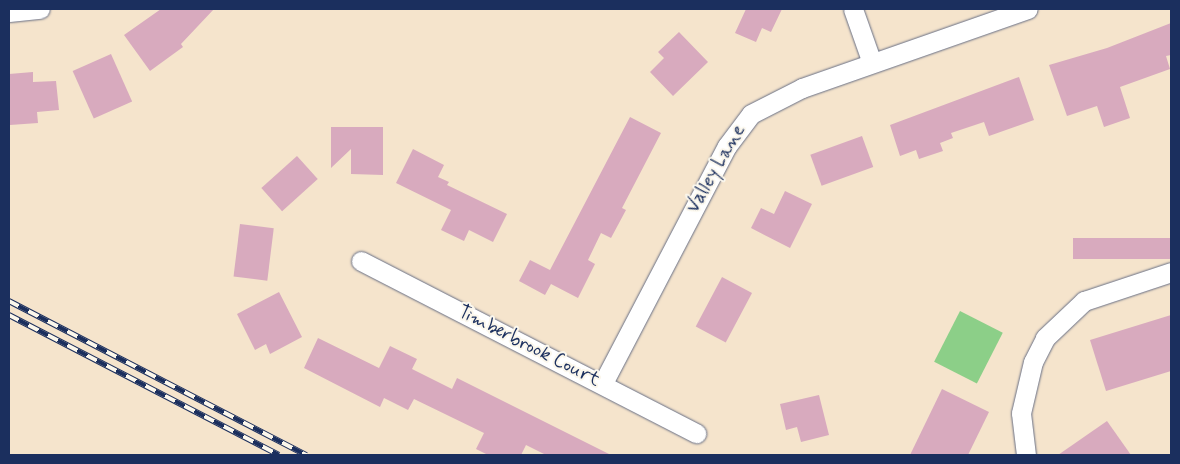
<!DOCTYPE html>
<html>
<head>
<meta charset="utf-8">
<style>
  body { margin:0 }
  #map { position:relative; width:1180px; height:464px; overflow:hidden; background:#f5e4cc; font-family:Mynerve,sans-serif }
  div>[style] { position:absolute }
  .green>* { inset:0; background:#8ccf88; transform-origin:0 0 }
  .building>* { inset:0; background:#d8aabe; transform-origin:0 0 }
  .roads { filter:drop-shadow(0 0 1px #676e84) drop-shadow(0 0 1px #676e84) }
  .street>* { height:19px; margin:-9.5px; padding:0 9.5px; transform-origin:9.5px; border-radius:9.5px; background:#fff }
  .rail>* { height:5.5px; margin-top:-2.75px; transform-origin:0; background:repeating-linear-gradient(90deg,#fbf7ec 0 11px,#1b2f5e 0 22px); box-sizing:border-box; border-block:1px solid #1b2f5e }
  span { translate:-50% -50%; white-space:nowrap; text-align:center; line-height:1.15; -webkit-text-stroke:4px #fbf7ec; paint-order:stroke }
  .street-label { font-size:19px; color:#1b2f5e }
  .frame { position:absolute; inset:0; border:10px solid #1b2f5e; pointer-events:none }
</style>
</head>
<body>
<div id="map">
  <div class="green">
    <div style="left:960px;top:311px;width:48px;height:57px;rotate:27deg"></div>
  </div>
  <div class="building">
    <div style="clip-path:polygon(161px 9px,214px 9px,181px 44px,183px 47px,150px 71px,124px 35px)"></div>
    <div style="clip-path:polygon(746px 9px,782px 9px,771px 32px,762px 28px,756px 42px,735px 33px)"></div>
    <div style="clip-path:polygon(1171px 23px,1171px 55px,1166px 56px,1170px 69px,1120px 87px,1130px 118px,1104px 127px,1097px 106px,1067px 116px,1049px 65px,1107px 48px)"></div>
    <div style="clip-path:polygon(679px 32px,708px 62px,673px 96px,650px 72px,664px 58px,658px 52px)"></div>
    <div style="left:111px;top:54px;width:52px;height:42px;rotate:66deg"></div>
    <div style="clip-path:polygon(33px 72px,33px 82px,56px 81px,59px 110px,37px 112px,38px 123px,10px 125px,9px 74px)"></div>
    <div style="clip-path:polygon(1019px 77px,1034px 120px,989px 136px,984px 122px,951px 133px,953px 138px,940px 143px,943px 151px,919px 159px,916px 150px,900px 156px,890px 125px)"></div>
    <div style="clip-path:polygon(630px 117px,661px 133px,622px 208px,626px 210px,611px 238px,601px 233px,588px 260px,595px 264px,578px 298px,551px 284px,545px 295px,519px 281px,530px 260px,550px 270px)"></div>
    <div style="clip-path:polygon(331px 127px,383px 127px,383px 175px,351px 174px,351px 149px,331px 168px)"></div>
    <div style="left:862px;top:136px;width:33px;height:55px;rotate:70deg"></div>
    <div style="clip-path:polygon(413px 149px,444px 165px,438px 177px,449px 182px,447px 185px,507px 214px,493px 242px,469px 230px,464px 241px,441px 230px,451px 210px,396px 183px)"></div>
    <div style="left:297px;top:156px;width:31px;height:48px;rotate:48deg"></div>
    <div style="clip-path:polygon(785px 191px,812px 204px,790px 248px,751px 228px,761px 208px,774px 214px)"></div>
    <div style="left:240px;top:224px;width:34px;height:53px;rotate:7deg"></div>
    <div style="left:1171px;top:238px;width:21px;height:98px;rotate:90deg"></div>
    <div style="left:722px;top:277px;width:34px;height:56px;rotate:28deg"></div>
    <div style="clip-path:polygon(279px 292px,302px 337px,270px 354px,266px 344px,255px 350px,237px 314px)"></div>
    <div style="clip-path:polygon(1171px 315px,1171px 371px,1106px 391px,1090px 340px)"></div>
    <div style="clip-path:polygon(318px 338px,379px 368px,390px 346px,417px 359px,412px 369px,452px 389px,457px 378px,611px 455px,546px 455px,526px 445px,521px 455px,488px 455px,476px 449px,484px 433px,414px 399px,408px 410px,384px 398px,380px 407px,304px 368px)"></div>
    <div style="clip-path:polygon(942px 389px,989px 412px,968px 455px,910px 455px)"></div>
    <div style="clip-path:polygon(819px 395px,829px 435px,801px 442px,797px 427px,786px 430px,780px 404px)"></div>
    <div style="clip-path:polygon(1107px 421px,1131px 455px,1058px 455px)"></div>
  </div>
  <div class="roads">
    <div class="street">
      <div style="left:853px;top:9px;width:57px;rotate:70.6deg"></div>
      <div style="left:9px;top:12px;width:31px;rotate:-6deg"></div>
      <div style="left:361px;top:261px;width:377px;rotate:27.2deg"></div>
      <div style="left:603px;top:383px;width:267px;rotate:-62.4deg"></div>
      <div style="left:727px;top:146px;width:40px;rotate:-53deg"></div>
      <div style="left:751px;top:114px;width:57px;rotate:-27deg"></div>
      <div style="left:802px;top:88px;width:239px;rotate:-19.3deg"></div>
      <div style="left:1026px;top:455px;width:42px;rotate:-96.8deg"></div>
      <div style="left:1021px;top:413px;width:52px;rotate:-76.8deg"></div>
      <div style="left:1033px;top:362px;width:27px;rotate:-63deg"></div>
      <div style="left:1045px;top:338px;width:54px;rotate:-43.5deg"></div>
      <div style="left:1084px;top:301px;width:92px;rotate:-18.4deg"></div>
    </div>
  </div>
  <div class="rail">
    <div style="left:9px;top:301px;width:335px;rotate:27.4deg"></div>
    <div style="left:9px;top:315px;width:304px;rotate:27.4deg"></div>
  </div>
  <div class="street-label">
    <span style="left:716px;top:169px;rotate:-60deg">Valley Lane</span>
    <span style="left:529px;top:346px;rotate:27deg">Timberbrook Court</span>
  </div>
  <div class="frame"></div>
</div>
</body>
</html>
